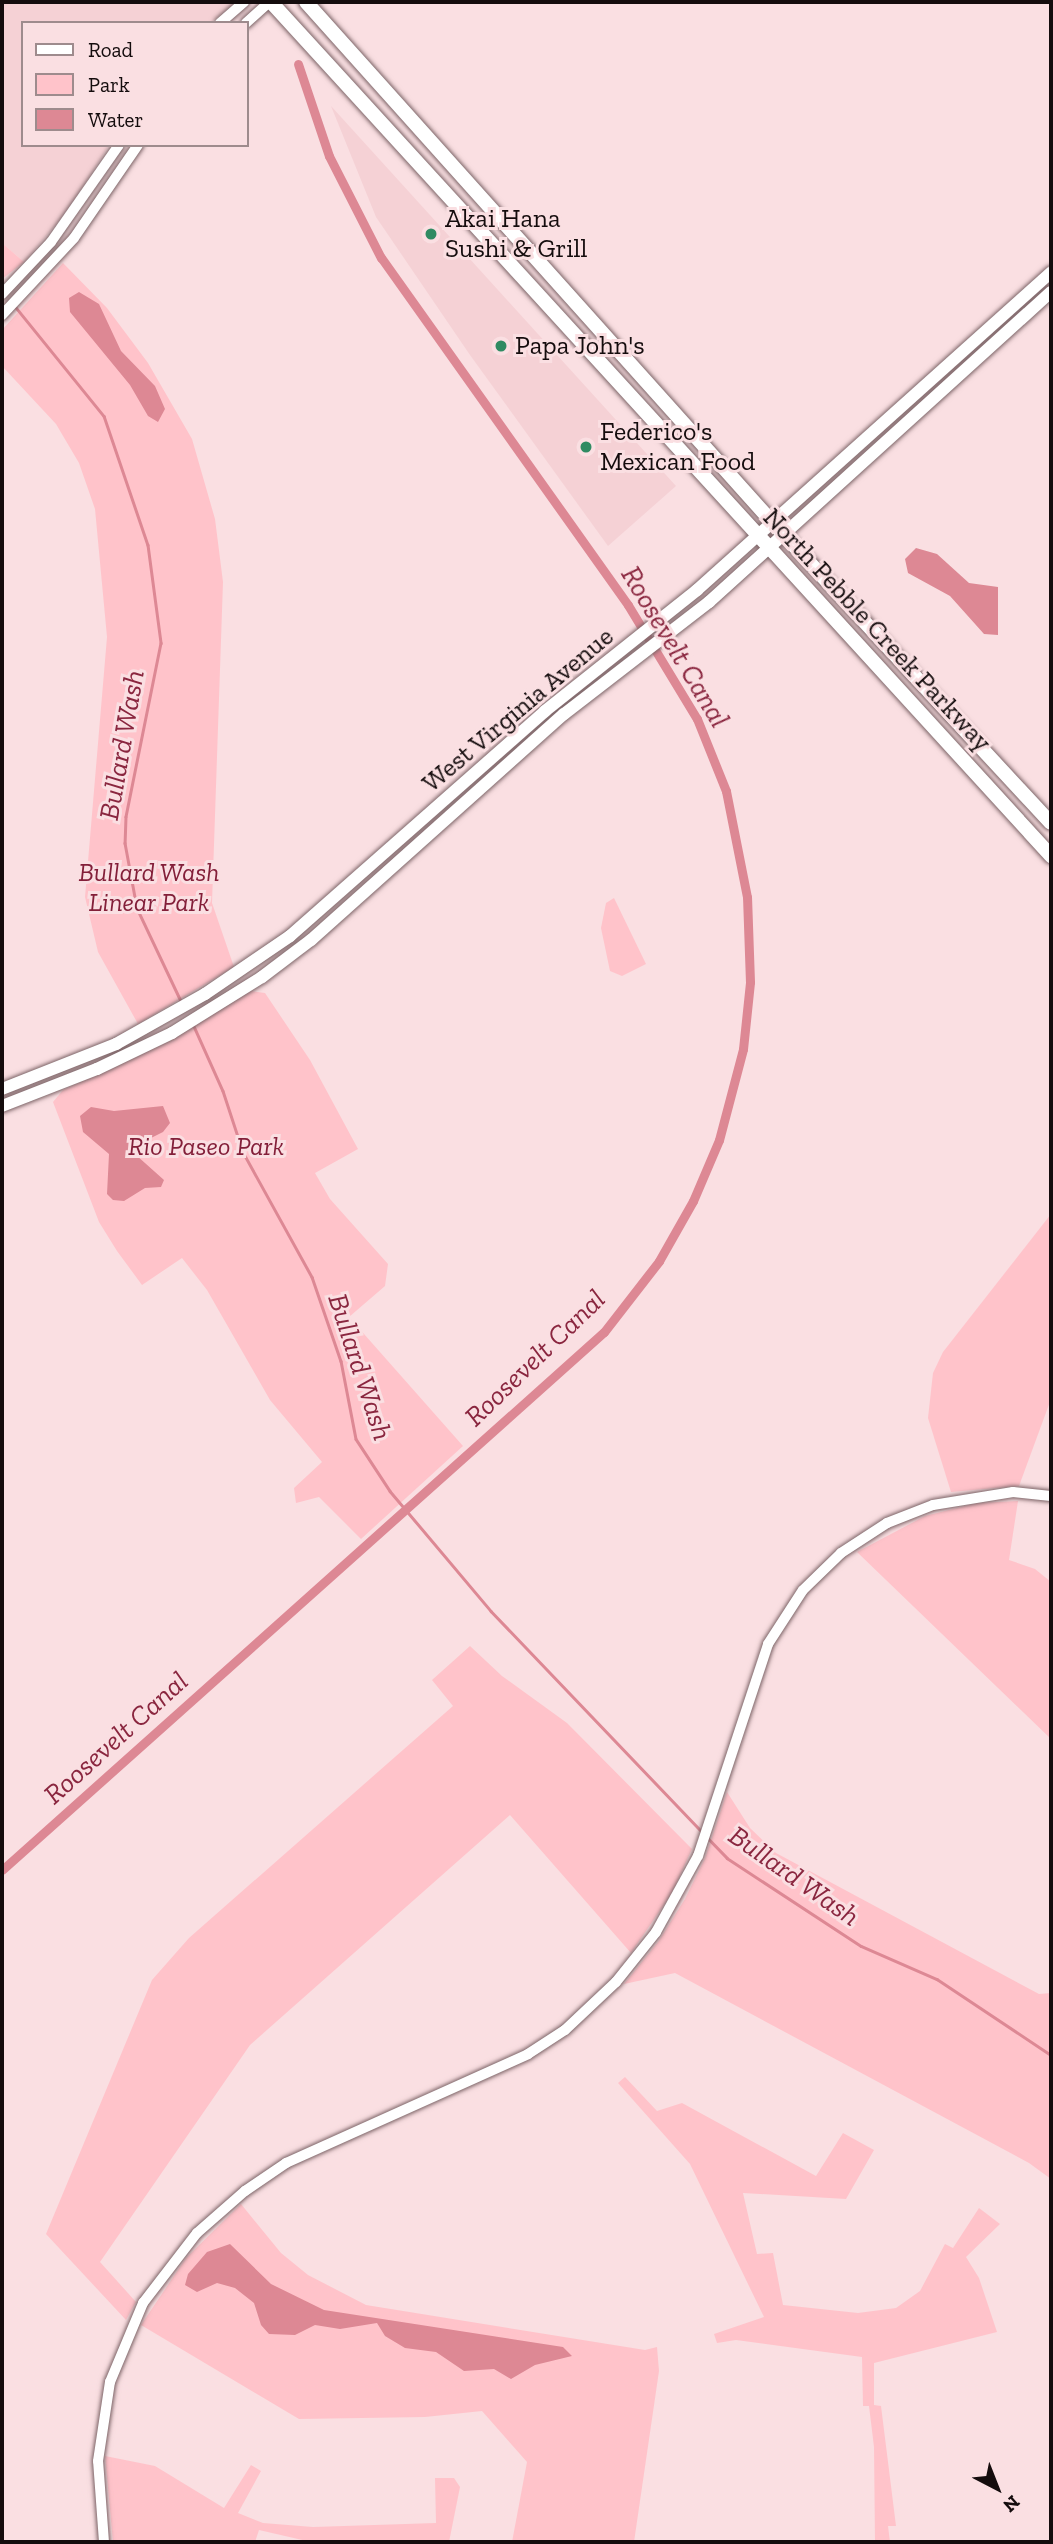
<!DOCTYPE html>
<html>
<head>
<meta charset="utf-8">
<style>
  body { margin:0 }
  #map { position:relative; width:1053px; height:2544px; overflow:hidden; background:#fadfe2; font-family:"Zilla Slab",serif }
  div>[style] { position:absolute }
  .built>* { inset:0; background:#f5d1d5 }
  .green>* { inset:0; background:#ffc3ca }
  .water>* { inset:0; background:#dd8894 }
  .stream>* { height:2.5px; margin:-1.25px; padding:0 1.25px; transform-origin:1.25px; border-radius:1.25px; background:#dd8894 }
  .canal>* { height:9px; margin:-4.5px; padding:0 4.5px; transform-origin:4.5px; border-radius:4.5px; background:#dd8894 }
  .roads { filter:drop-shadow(0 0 2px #7c6467) drop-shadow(0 0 2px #7c6467) }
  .tertiary>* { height:10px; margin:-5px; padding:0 5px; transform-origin:5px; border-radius:5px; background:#fff }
  .secondary>* { height:12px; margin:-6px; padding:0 6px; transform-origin:6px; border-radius:6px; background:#fff }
  .primary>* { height:14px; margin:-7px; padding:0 7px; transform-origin:7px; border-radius:7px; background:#fff }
  .dots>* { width:19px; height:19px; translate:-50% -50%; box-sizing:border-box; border:4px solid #fadfe2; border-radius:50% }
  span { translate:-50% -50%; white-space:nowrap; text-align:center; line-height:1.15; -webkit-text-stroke:6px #fadfe2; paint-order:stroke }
  .poi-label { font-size:26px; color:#140c0d }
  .left { translate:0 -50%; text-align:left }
  .street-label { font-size:26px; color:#140c0d }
  .park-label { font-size:26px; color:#831f39; font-style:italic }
  .water-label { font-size:28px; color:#8a263f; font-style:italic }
  .frame { position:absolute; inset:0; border:4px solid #140c0d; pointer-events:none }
  .legend { position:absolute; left:21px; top:21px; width:228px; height:126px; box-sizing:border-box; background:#fadfe2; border:2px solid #9e8b8d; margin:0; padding:9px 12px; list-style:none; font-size:21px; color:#140c0d }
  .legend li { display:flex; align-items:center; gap:14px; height:35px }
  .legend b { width:35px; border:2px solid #9e8b8d }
  .north { position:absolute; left:962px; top:2453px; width:70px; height:70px; -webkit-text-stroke:5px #fadfe2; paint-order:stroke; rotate:138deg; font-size:19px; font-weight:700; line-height:28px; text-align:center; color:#140c0d }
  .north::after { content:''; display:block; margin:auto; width:24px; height:32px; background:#140c0d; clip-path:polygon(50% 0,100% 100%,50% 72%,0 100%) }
</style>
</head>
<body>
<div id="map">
  <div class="built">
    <div style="clip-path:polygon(2px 2px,236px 2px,210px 23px,23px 23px,23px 145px,109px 145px,68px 210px,24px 262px,2px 243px)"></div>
    <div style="clip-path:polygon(331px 106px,676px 486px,608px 546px,470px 355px,376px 217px)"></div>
  </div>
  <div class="green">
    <div style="clip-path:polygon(2px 243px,24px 262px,2px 279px)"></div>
    <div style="clip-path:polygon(63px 263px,107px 308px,148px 363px,192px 439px,215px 519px,223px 582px,212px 903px,234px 967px,138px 1024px,98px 952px,85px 897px,107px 637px,95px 509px,79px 463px,56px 424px,2px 366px,2px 330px)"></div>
    <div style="clip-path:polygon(614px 898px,646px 964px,622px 976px,610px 971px,601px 928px,606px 903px)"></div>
    <div style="clip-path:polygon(251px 991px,265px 993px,310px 1060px,358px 1149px,315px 1173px,330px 1199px,388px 1264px,385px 1286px,349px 1317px,463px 1446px,361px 1539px,319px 1497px,296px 1503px,294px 1488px,322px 1462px,270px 1400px,207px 1290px,182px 1258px,142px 1285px,117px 1251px,99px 1222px,53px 1102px,63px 1090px,165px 1042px)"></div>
    <div style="clip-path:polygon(1051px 1214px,1051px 1399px,1019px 1486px,951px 1492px,928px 1418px,933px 1373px,943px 1352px)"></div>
    <div style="clip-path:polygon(1018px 1501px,1009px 1560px,1035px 1569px,1051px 1582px,1051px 1739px,857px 1552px,925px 1516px,977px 1503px)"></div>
    <div style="clip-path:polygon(470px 1646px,502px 1676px,567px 1723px,692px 1849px,672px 1893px,631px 1953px,510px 1815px,250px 2045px,100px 2262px,136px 2302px,126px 2320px,46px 2234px,152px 1980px,189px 1938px,453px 1706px,432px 1680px)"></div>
    <div style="clip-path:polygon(727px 1792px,750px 1828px,776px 1853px,1039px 1994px,1051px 1993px,1051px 2179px,1029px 2163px,675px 1973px,624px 1984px,658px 1942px,685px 1899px,705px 1858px)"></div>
    <div style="clip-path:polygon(625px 2077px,657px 2111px,682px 2103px,816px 2176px,843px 2133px,874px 2150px,846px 2199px,743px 2193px,757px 2254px,773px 2253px,783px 2305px,858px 2313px,896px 2308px,920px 2291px,945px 2244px,953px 2248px,979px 2208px,1000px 2224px,966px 2257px,979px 2278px,997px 2332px,874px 2363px,874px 2405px,881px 2406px,896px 2526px,888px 2526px,890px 2542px,875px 2542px,874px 2447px,869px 2406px,863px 2406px,862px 2357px,736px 2340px,717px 2343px,714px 2334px,764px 2317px,690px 2164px,618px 2083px)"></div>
    <div style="clip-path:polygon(241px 2204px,281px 2253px,308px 2275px,366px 2305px,645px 2350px,657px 2347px,659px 2371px,634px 2542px,512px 2542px,527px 2462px,482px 2411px,425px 2417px,299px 2419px,141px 2325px,186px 2258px)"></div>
    <div style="clip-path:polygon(105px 2456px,155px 2466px,224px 2508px,251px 2465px,261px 2471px,238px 2513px,263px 2523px,313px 2527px,436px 2523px,435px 2478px,454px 2478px,460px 2487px,449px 2542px,311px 2542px,259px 2530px,255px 2542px,113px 2542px)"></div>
  </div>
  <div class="water">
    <div style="clip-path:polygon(79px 292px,99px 304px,121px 351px,155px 386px,165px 409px,158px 422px,148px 416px,130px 385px,70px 312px,69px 298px)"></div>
    <div style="clip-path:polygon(916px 548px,937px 554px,969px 583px,998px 587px,998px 635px,984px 634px,950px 596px,908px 573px,905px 559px)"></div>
    <div style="clip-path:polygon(163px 1106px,170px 1123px,163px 1132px,141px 1143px,136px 1155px,164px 1180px,161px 1187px,145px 1188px,124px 1201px,113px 1200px,107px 1194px,109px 1154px,83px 1132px,80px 1116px,91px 1107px,114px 1111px)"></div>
    <div style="clip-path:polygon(230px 2244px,271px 2284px,324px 2310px,563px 2347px,572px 2356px,535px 2365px,511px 2379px,494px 2369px,464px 2371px,436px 2352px,405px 2348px,385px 2336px,377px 2323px,340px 2329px,315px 2325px,295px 2335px,269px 2334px,261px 2325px,254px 2303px,235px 2288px,217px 2283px,197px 2292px,185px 2285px,188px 2274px,207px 2252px)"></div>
  </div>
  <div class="stream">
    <div style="left:14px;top:305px;width:143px;rotate:51deg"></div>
    <div style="left:104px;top:416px;width:136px;rotate:71.2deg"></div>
    <div style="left:148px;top:545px;width:99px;rotate:82.4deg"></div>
    <div style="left:161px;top:643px;width:177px;rotate:101.4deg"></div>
    <div style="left:126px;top:817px;width:26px;rotate:92deg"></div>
    <div style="left:125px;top:843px;width:66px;rotate:79.5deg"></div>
    <div style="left:137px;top:908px;width:105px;rotate:64.7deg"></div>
    <div style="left:193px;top:1024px;width:73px;rotate:65.9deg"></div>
    <div style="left:223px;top:1091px;width:64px;rotate:71.8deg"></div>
    <div style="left:243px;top:1152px;width:143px;rotate:61.1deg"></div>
    <div style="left:312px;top:1277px;width:89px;rotate:71deg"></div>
    <div style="left:341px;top:1361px;width:79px;rotate:79.1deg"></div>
    <div style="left:356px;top:1439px;width:62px;rotate:56.8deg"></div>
    <div style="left:390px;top:1491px;width:157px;rotate:49.9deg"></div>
    <div style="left:491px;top:1611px;width:306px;rotate:46.3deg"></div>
    <div style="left:707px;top:1837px;width:29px;rotate:46deg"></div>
    <div style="left:727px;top:1858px;width:160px;rotate:33.3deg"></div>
    <div style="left:861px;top:1946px;width:83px;rotate:23.5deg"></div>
    <div style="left:937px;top:1979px;width:137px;rotate:33.7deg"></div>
  </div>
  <div class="canal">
    <div style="left:2px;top:1870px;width:807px;rotate:-41.79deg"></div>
    <div style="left:604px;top:1332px;width:90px;rotate:-52.2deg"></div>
    <div style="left:659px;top:1261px;width:69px;rotate:-60.5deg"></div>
    <div style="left:693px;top:1201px;width:66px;rotate:-66.9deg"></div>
    <div style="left:719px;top:1140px;width:94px;rotate:-75.2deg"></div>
    <div style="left:743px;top:1049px;width:67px;rotate:-84deg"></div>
    <div style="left:750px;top:982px;width:85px;rotate:-92deg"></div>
    <div style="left:747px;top:897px;width:108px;rotate:-101.2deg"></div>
    <div style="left:726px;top:791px;width:78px;rotate:-111.9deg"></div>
    <div style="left:697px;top:719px;width:133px;rotate:-121.2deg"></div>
    <div style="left:628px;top:605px;width:426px;rotate:-125.4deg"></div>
    <div style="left:381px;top:258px;width:114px;rotate:-117deg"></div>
    <div style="left:329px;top:156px;width:97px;rotate:-108.6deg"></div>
  </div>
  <div class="roads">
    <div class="tertiary">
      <div style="left:220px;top:23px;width:32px;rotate:-41deg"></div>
      <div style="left:246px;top:23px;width:31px;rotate:-42deg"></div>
      <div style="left:2px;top:294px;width:71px;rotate:-46.7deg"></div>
      <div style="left:51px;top:242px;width:118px;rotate:-55deg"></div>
      <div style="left:2px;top:315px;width:105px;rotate:-46.9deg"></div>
      <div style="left:74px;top:238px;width:113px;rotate:-55.5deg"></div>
      <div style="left:104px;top:2542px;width:81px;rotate:-94.2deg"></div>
      <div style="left:98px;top:2461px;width:80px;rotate:-81.4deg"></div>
      <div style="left:110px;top:2382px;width:86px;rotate:-67.3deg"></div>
      <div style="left:143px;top:2303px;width:88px;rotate:-52.4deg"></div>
      <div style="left:197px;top:2233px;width:64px;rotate:-41.2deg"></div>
      <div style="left:245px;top:2191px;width:50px;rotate:-34.3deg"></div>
      <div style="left:286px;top:2163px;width:265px;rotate:-24.2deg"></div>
      <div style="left:528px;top:2054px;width:44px;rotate:-33deg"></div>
      <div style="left:565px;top:2030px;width:70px;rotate:-43.3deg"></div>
      <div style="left:616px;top:1982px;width:64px;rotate:-51.3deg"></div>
      <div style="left:656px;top:1932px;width:87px;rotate:-61.1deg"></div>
      <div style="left:698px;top:1856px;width:223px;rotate:-71.7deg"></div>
      <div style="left:768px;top:1644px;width:64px;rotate:-57.1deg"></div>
      <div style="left:803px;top:1590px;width:53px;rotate:-44.2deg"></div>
      <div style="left:841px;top:1553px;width:55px;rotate:-33.1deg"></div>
      <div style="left:887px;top:1523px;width:49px;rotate:-21.4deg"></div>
      <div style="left:933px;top:1505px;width:81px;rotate:-9.2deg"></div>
      <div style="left:1013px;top:1492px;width:38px;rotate:6deg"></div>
    </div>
    <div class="secondary">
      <div style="left:2px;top:1089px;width:123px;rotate:-21.5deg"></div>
      <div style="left:116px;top:1044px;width:102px;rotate:-29.3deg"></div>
      <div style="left:205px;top:994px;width:103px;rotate:-34.3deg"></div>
      <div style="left:290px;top:936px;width:340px;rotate:-41.4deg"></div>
      <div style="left:545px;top:711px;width:194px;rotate:-38.5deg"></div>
      <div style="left:697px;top:590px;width:476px;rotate:-41.9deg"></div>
      <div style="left:2px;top:1106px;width:102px;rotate:-21.3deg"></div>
      <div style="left:97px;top:1069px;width:83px;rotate:-25.6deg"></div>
      <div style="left:172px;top:1033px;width:106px;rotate:-31.9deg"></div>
      <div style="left:262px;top:977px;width:61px;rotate:-37.1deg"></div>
      <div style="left:311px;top:940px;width:339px;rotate:-41.8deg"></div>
      <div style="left:564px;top:714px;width:183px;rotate:-37.7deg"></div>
      <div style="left:709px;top:602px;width:462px;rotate:-42.2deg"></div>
    </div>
    <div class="primary">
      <div style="left:271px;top:2px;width:1157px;rotate:47.59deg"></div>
      <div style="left:306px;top:2px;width:698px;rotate:48.13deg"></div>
      <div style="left:772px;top:522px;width:410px;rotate:47.2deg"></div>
    </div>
  </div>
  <div class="dots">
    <div style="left:431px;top:234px;background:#2f8b62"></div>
    <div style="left:501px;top:346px;background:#2f8b62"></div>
    <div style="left:586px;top:447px;background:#2f8b62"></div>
  </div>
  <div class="poi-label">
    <span class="left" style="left:445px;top:234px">Akai Hana<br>Sushi &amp; Grill</span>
    <span class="left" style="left:515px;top:346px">Papa John's</span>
    <span class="left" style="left:600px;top:447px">Federico's<br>Mexican Food</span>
  </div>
  <div class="street-label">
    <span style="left:877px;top:630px;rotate:47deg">North Pebble Creek Parkway</span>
    <span style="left:518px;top:710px;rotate:-40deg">West Virginia Avenue</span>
  </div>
  <div class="park-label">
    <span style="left:149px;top:888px">Bullard Wash<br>Linear Park</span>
    <span style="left:206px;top:1147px">Rio Paseo Park</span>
  </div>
  <div class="water-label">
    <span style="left:675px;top:647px;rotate:59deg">Roosevelt Canal</span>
    <span style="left:122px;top:745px;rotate:-80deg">Bullard Wash</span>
    <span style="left:535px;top:1358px;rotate:-44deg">Roosevelt Canal</span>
    <span style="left:360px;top:1367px;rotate:72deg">Bullard Wash</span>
    <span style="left:116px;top:1738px;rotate:-42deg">Roosevelt Canal</span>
    <span style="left:794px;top:1876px;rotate:35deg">Bullard Wash</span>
  </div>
  <div class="frame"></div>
  <ul class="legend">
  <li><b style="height:9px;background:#fff"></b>Road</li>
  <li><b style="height:19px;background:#ffc3ca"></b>Park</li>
  <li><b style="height:19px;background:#dd8894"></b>Water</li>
  </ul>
  <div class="north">N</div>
</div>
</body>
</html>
